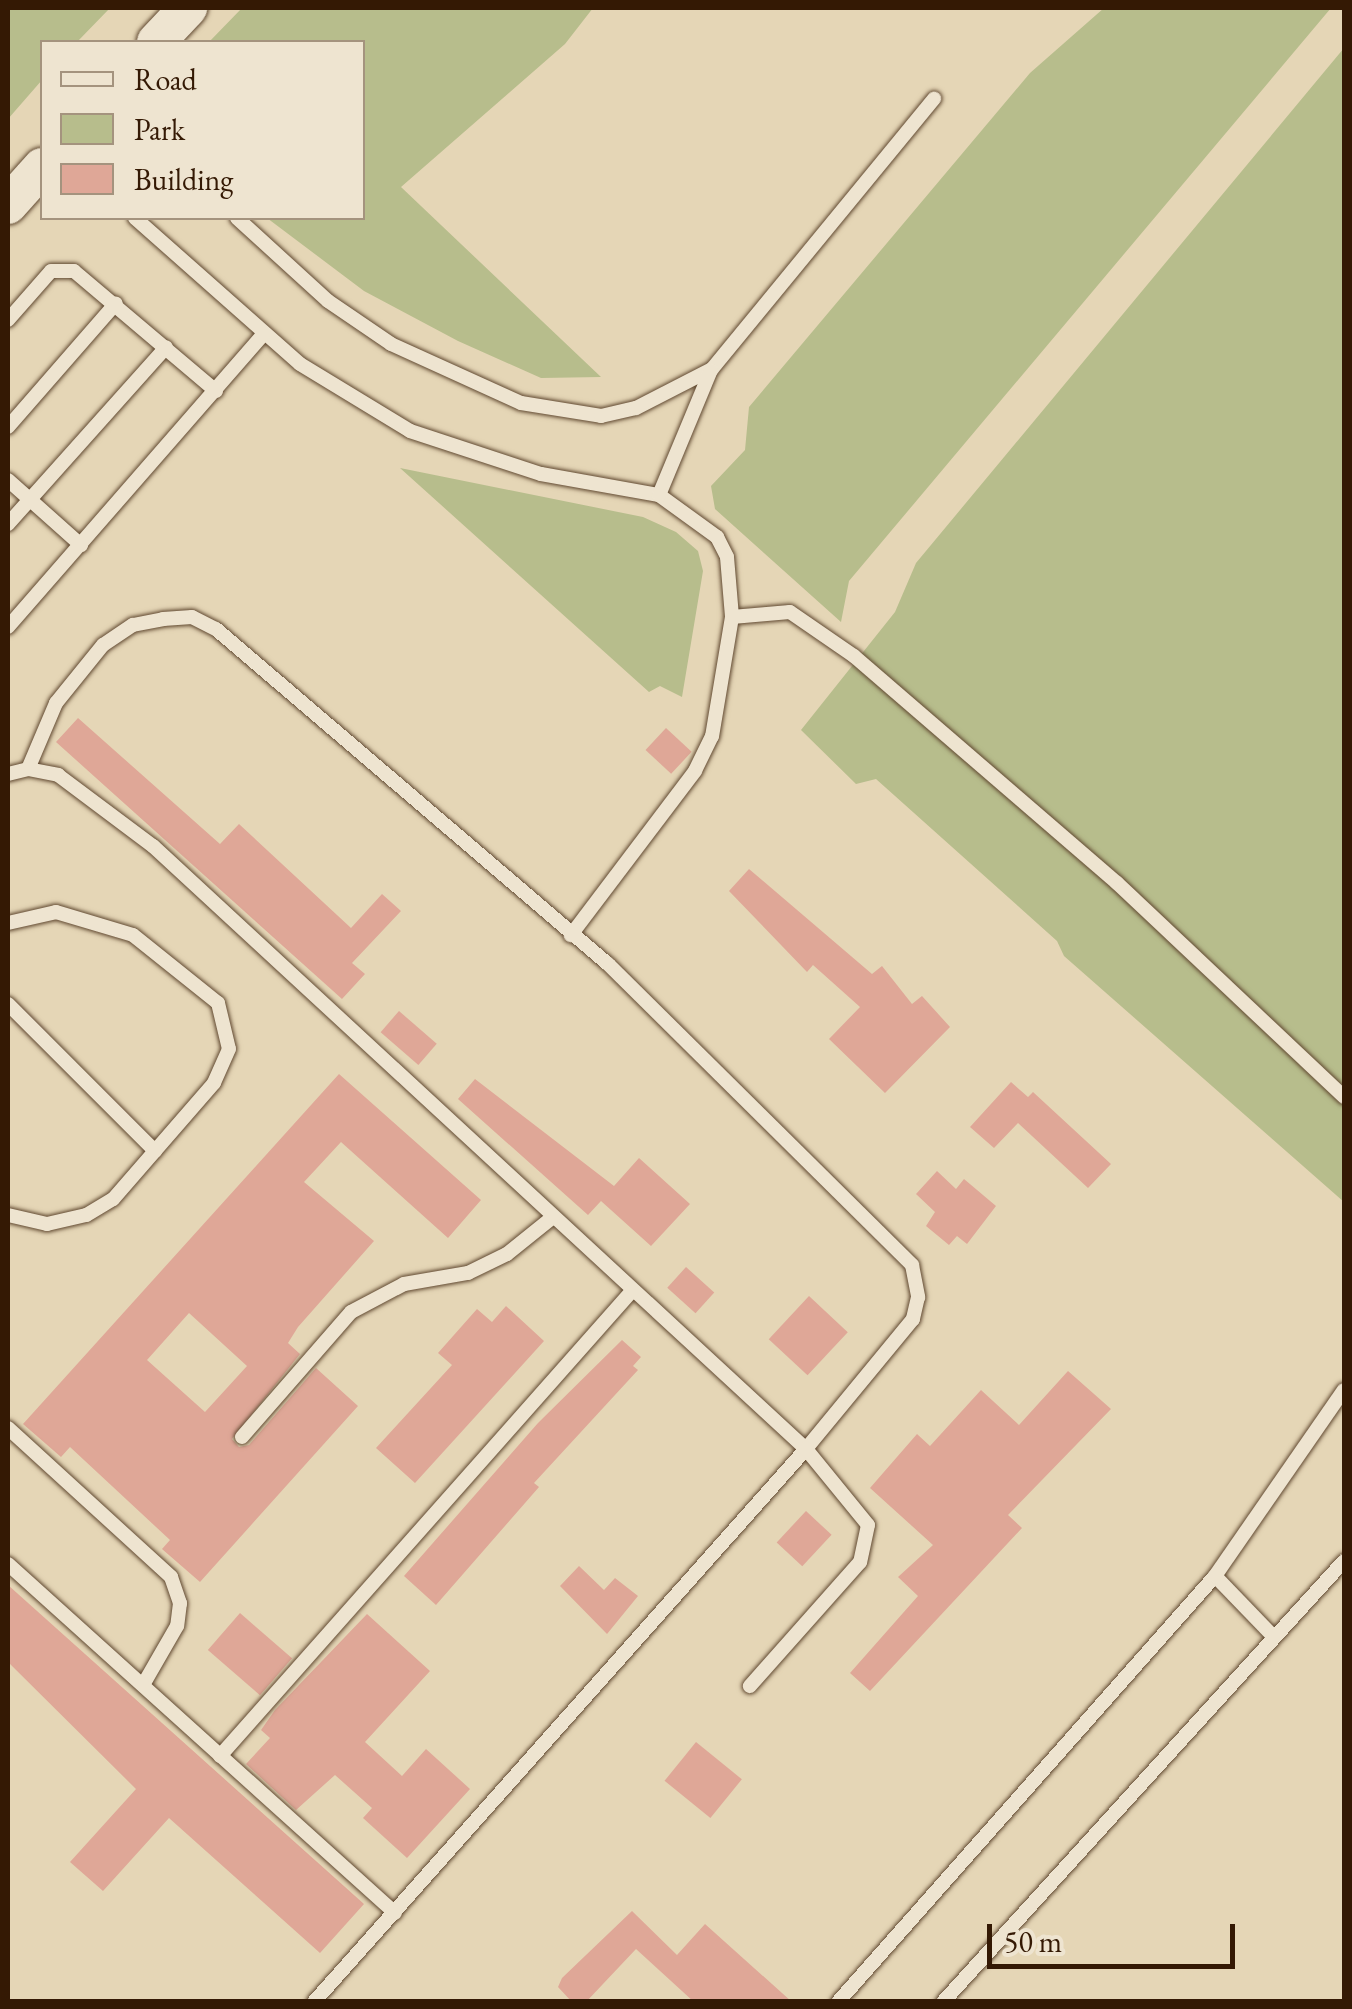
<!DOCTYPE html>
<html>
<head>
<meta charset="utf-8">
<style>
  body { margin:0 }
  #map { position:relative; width:1352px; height:2009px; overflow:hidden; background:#e5d6b6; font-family:"EB Garamond",serif }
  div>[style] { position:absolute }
  .green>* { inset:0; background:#b7bd8c }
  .building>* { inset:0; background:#dfa797; transform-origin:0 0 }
  .roads { filter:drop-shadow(0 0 2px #604830) drop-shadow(0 0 2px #604830) }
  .lane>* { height:14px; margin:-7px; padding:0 7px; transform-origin:7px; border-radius:7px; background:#eee4d0 }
  .secondary>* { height:38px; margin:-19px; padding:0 19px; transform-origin:19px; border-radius:19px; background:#eee4d0 }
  span { translate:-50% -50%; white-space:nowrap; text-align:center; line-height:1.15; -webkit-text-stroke:9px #eee4d0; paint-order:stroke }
  .frame { position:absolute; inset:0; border:10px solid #341904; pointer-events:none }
  .legend { position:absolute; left:40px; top:40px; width:325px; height:180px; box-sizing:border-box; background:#eee4d0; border:2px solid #a4937e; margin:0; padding:12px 18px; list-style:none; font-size:30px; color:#341904 }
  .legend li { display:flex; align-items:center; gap:20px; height:50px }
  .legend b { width:50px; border:2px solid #a4937e }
  .scale { position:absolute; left:987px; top:1924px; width:248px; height:45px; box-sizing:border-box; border:5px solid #341904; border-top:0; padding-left:12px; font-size:30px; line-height:35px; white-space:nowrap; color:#341904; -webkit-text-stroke:8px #eee4d0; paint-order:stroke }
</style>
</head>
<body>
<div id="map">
  <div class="green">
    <div style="clip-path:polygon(8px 8px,110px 8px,77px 42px,42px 42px,42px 80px,8px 119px)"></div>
    <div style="clip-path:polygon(242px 8px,593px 8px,565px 44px,401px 187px,601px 377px,541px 378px,458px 341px,364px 291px,267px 218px,362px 218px,362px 42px,209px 42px)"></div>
    <div style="clip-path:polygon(1104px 8px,1331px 8px,849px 581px,841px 622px,715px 509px,711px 486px,745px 450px,749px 407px,1030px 73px)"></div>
    <div style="clip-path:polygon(1344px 48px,1344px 1202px,1064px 956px,1057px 941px,876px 779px,856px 784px,801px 730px,895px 612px,916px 563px)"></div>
    <div style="clip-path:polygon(400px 468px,643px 517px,676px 532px,698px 551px,703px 571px,682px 697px,660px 686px,649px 692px)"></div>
  </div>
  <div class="building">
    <div style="clip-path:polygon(78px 718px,220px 844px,239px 824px,351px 928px,382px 894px,401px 911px,352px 963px,365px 974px,342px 999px,56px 742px)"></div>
    <div style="left:666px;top:728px;width:35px;height:30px;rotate:43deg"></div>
    <div style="clip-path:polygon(749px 869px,872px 974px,882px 966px,912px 1004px,922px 996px,950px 1027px,885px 1093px,829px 1039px,860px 1007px,813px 965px,807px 972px,729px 891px)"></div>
    <div style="left:399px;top:1011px;width:50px;height:28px;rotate:41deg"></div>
    <div style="clip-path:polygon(evenodd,339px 1074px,481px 1200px,448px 1238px,341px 1142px,304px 1182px,374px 1241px,298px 1327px,288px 1343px,300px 1354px,232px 1439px,239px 1447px,249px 1445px,316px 1368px,358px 1406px,200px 1582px,162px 1549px,170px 1540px,70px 1447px,61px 1457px,23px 1424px,339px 1074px,189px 1313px,247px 1366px,205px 1412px,147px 1360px,189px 1313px)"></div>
    <div style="clip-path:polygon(475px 1079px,614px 1186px,639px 1158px,690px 1204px,651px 1246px,601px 1201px,588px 1215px,458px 1099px)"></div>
    <div style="clip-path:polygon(1011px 1082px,1028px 1097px,1033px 1092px,1111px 1164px,1088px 1188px,1018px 1123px,994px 1148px,970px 1127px)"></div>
    <div style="clip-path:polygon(937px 1171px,956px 1189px,964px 1179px,996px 1206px,967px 1244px,957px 1236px,949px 1245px,926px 1226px,935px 1212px,916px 1194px)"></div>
    <div style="left:686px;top:1267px;width:38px;height:28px;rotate:42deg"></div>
    <div style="left:809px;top:1296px;width:53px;height:59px;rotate:43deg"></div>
    <div style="clip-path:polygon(506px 1306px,544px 1341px,415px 1483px,376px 1448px,452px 1365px,438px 1353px,477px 1309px,492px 1322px)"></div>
    <div style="clip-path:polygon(622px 1340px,641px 1357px,633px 1366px,638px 1370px,534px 1483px,539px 1487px,436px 1605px,404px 1576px,538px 1423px)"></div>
    <div style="clip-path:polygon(1068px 1371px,1111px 1409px,1008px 1515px,1022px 1528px,870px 1691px,850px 1673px,918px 1596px,898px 1577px,933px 1545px,870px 1488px,917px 1434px,930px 1446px,981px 1390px,1019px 1425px)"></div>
    <div style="left:806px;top:1511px;width:35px;height:43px;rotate:43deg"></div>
    <div style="clip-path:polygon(579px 1566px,604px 1590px,615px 1578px,638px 1596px,607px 1634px,560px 1586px)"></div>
    <div style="clip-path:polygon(8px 1585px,364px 1904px,320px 1953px,169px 1818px,103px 1891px,70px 1862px,136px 1789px,8px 1662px)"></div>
    <div style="left:240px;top:1613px;width:69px;height:49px;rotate:41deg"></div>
    <div style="clip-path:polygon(367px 1614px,430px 1671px,365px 1742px,402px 1776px,426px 1749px,470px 1789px,407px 1858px,363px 1818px,372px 1808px,335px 1775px,296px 1810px,246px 1764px,270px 1738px,261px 1730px,275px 1710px)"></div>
    <div style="left:696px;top:1742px;width:59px;height:50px;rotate:39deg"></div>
    <div style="clip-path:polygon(632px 1911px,677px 1955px,705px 1924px,792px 2002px,694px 2002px,636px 1949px,586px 2002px,572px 2002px,558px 1987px,562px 1978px)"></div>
  </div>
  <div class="roads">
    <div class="lane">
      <div style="left:135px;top:218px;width:220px;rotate:41.5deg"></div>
      <div style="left:300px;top:364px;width:129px;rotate:31.3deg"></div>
      <div style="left:410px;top:431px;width:138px;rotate:18.2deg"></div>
      <div style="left:541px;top:474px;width:120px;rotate:10.1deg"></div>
      <div style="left:659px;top:495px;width:72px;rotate:35.9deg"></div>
      <div style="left:717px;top:537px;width:22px;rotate:63deg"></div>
      <div style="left:727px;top:557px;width:60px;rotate:85.2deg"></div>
      <div style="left:732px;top:617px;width:121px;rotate:99.5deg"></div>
      <div style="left:712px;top:736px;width:39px;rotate:116deg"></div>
      <div style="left:695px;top:771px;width:206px;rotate:127.1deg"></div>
      <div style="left:237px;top:218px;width:123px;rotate:42.4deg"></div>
      <div style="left:328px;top:301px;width:76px;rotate:34.3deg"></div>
      <div style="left:391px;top:344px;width:143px;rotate:24.4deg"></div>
      <div style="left:521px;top:403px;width:81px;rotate:9.2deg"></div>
      <div style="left:601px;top:416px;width:36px;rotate:-13deg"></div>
      <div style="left:636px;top:408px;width:85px;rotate:-27.2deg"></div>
      <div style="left:712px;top:369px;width:350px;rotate:-50.6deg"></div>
      <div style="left:8px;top:320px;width:65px;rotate:-48.7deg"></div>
      <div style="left:51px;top:271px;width:23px"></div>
      <div style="left:74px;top:271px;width:186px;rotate:40.2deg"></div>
      <div style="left:8px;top:427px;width:164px;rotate:-48.9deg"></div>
      <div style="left:8px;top:480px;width:98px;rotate:41.7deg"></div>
      <div style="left:659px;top:495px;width:135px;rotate:-67.4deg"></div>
      <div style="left:8px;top:524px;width:237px;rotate:-48.2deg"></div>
      <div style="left:732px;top:617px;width:58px;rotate:-4.9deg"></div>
      <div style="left:790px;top:612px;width:78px;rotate:34.5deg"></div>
      <div style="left:854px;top:656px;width:347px;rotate:40.8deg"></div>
      <div style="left:1117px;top:883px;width:312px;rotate:43.3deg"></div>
      <div style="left:8px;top:627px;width:389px;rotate:-48.9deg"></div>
      <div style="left:28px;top:769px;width:72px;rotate:-67deg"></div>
      <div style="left:56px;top:703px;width:75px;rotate:-51deg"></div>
      <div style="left:103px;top:645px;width:36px;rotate:-34deg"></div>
      <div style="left:133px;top:625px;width:31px;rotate:-11deg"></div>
      <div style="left:163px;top:619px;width:29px;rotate:-4deg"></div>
      <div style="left:192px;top:617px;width:27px;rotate:27deg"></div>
      <div style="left:216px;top:629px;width:516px;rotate:40.52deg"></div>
      <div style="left:608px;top:964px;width:428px;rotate:44.7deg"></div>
      <div style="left:912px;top:1265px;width:33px;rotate:79deg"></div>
      <div style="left:918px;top:1297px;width:23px;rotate:103deg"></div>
      <div style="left:913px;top:1319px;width:168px;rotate:129.5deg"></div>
      <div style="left:806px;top:1449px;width:740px;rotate:131.66deg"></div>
      <div style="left:8px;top:774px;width:21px;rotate:-14deg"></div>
      <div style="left:28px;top:769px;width:31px;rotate:11deg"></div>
      <div style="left:58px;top:775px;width:119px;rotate:36.8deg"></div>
      <div style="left:153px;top:846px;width:889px;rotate:42.72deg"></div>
      <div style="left:806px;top:1449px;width:98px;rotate:50.8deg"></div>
      <div style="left:868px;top:1525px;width:38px;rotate:102deg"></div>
      <div style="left:860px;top:1562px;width:166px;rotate:131.6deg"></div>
      <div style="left:8px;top:923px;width:49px;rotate:-12.9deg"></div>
      <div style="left:56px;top:912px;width:80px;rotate:16.6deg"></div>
      <div style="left:133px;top:935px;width:109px;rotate:38.7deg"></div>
      <div style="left:218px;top:1003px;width:47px;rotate:76.6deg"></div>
      <div style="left:229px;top:1049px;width:37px;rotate:114deg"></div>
      <div style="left:214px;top:1083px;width:154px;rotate:131deg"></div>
      <div style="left:113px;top:1199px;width:31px;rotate:149deg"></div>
      <div style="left:86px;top:1215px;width:40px;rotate:167deg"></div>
      <div style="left:47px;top:1224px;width:40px;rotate:-167deg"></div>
      <div style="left:8px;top:1004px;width:208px;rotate:45deg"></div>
      <div style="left:8px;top:1428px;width:221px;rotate:42.4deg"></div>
      <div style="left:171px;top:1577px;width:28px;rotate:71deg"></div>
      <div style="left:180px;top:1603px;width:23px;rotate:97deg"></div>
      <div style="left:177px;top:1626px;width:68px;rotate:120deg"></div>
      <div style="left:242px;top:1437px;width:166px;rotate:-48.9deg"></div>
      <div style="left:351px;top:1312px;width:60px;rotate:-27.8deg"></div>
      <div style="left:404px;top:1284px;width:65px;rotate:-9.8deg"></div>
      <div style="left:468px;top:1273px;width:43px;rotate:-26deg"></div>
      <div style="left:507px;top:1254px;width:59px;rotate:-38.8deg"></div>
      <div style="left:8px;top:1564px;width:521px;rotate:42.04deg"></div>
      <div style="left:1215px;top:1576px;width:83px;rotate:46deg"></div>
      <div style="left:220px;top:1756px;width:621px;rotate:-48.46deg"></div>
      <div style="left:838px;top:2002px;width:569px;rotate:-48.49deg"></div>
      <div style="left:1215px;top:1576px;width:226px;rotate:-55.3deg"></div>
      <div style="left:943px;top:2002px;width:596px;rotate:-47.72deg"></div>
    </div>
    <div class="secondary">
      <div style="left:156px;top:42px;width:47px;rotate:-46.7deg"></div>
      <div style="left:8px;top:205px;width:51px;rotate:-48.2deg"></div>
    </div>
  </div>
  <div class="frame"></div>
  <ul class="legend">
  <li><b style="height:12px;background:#eee4d0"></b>Road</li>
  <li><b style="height:28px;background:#b7bd8c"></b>Park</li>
  <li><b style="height:28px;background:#dfa797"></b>Building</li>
  </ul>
  <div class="scale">50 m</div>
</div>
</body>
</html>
